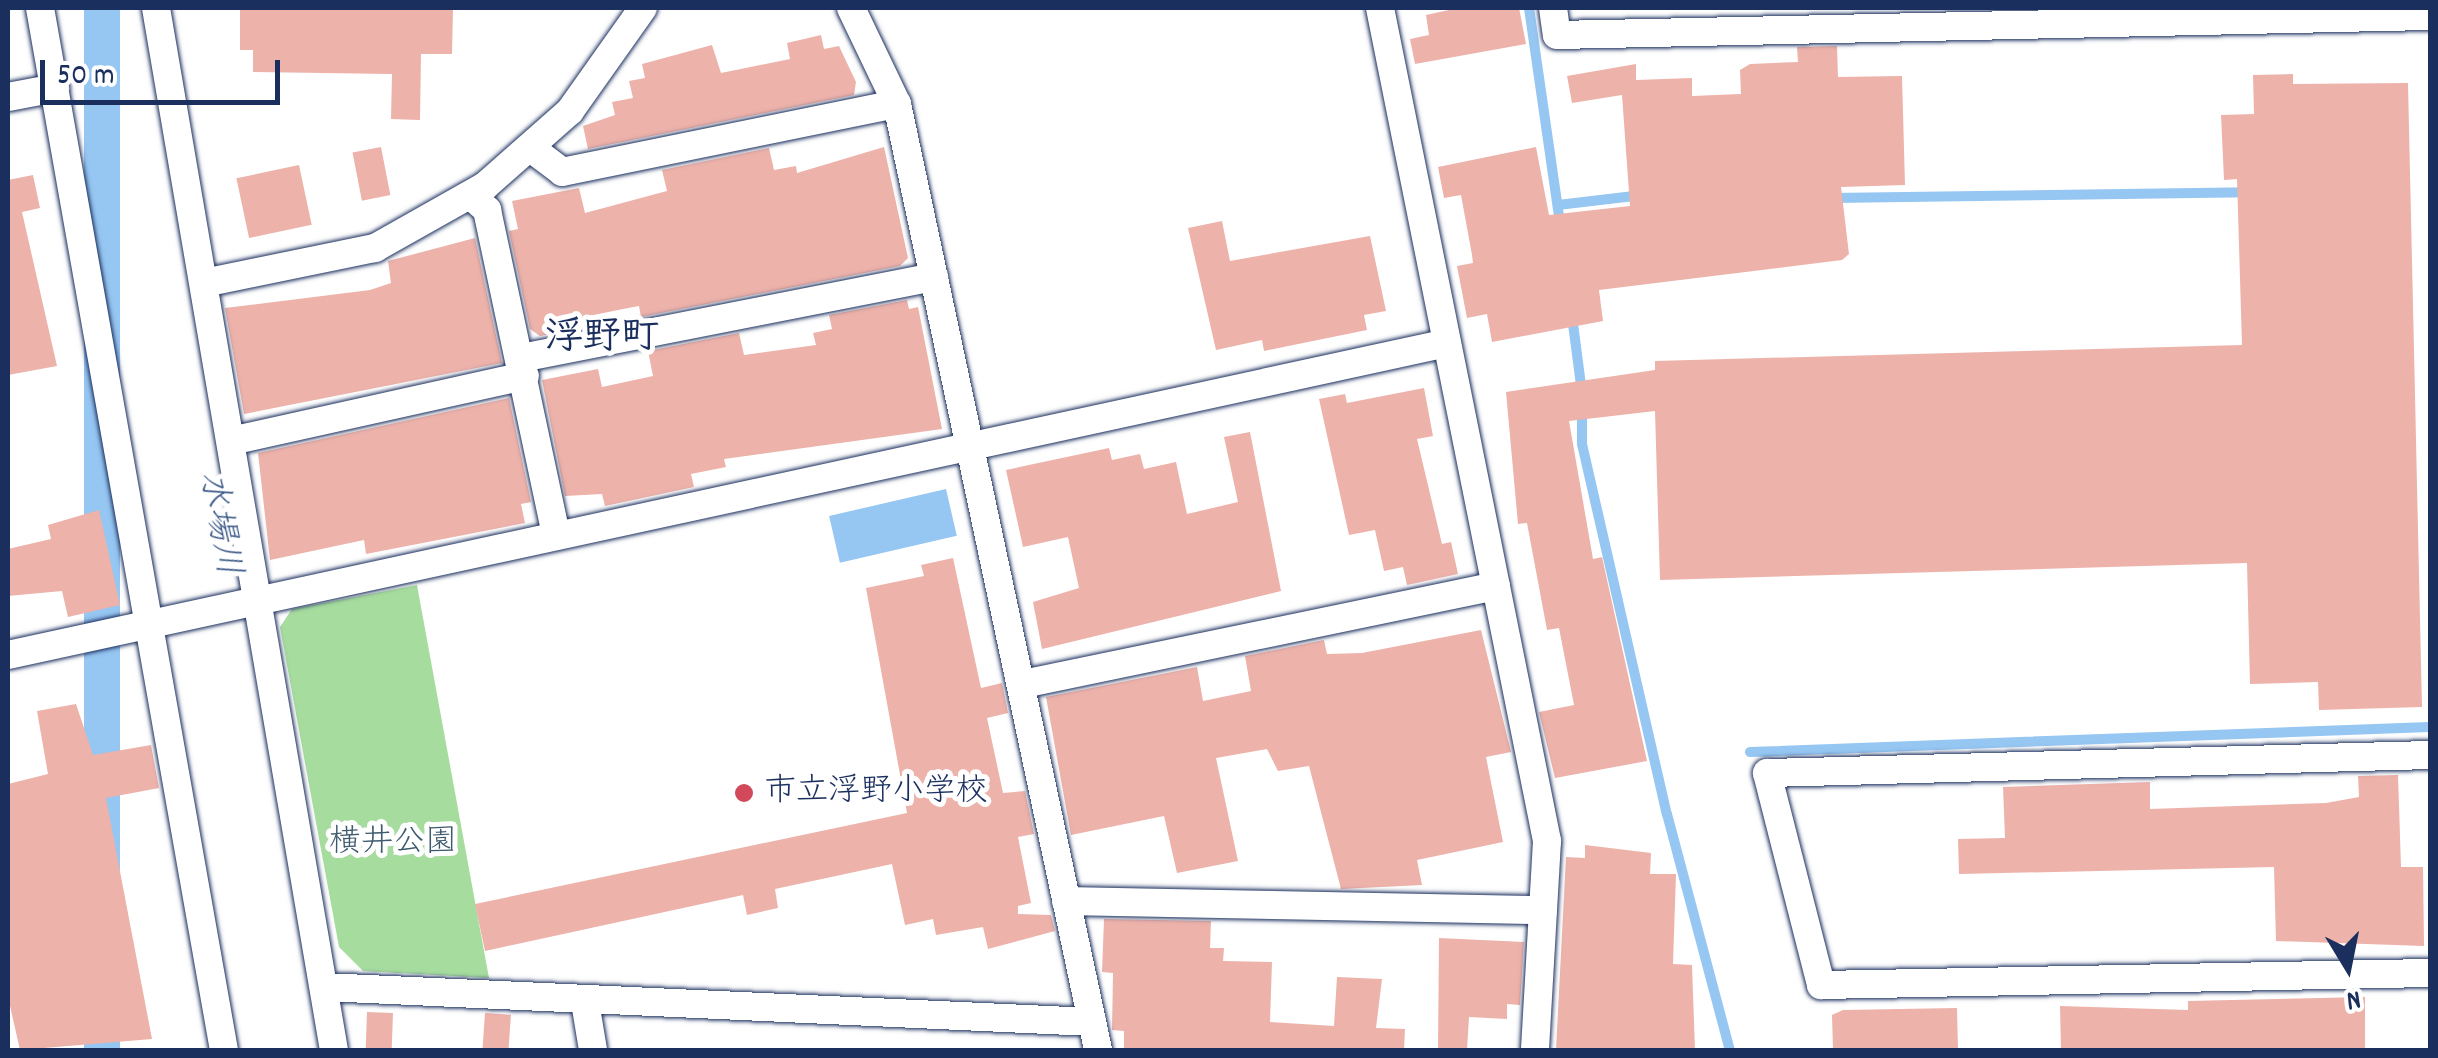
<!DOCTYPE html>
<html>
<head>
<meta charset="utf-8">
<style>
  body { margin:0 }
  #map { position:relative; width:2438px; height:1058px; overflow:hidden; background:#fff; font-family:Dekko,"Klee One",sans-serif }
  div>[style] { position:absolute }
  .green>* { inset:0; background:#a7dc9f }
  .water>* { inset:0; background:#96c6f2; transform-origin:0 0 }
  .stream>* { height:10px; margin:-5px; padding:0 5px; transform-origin:5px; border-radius:5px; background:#96c6f2 }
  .building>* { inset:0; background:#edb2aa; transform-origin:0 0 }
  .roads { filter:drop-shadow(0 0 2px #1b2f5e) drop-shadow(0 0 2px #1b2f5e) }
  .street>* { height:28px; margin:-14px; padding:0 14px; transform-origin:14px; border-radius:14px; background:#fff }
  .dots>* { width:28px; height:28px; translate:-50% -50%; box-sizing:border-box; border:5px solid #fff; border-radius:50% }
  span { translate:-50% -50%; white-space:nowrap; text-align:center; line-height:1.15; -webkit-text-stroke:10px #fff; paint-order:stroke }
  .poi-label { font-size:32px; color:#1b2f5e }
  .left { translate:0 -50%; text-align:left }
  .park-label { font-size:32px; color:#3e5a6e }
  .water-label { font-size:35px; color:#405c8a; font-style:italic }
  .quarter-label { font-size:38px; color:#1b2f5e; font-weight:700 }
  .frame { position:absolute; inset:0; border:10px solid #1b2f5e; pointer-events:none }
  .north { position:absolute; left:2298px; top:918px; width:100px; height:100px; -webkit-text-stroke:8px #fff; paint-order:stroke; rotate:170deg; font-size:28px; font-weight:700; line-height:40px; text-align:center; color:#1b2f5e }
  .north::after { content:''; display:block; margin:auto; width:35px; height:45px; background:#1b2f5e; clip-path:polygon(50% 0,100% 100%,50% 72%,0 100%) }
  .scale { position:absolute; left:40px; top:60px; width:240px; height:45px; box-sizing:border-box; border:5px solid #1b2f5e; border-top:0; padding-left:12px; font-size:30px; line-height:35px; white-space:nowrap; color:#1b2f5e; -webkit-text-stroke:8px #fff; paint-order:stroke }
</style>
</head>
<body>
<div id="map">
  <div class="green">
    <div style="clip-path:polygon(417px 585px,489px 978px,363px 971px,339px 947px,280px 627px,292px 609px)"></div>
  </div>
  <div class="water">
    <div style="left:84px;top:8px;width:36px;height:1057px"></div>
    <div style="left:946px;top:489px;width:48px;height:120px;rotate:77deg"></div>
  </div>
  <div class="stream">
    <div style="left:1529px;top:8px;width:218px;rotate:81.8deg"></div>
    <div style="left:1832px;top:198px;width:417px;rotate:-0.8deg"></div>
    <div style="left:1558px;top:205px;width:85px;rotate:-6.8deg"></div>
    <div style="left:1572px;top:316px;width:78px;rotate:82.6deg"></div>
    <div style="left:1582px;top:410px;width:34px;rotate:90deg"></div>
    <div style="left:1582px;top:444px;width:380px;rotate:77.1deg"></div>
    <div style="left:1667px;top:814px;width:244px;rotate:75.1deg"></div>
    <div style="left:1750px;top:752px;width:680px;rotate:-2.11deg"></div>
  </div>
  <div class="building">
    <div style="clip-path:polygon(240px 8px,453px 8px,452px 54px,421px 54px,420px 120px,391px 119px,392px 74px,253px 72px,253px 50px,240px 50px)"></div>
    <div style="clip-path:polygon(1458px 8px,1519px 8px,1526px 44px,1415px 64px,1410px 39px,1429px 35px,1426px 15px)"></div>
    <div style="clip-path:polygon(821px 35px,824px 49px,839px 46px,856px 82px,854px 95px,588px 149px,583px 126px,615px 115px,612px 102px,633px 98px,629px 81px,645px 78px,642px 64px,712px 45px,721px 73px,790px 59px,787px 43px)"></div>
    <div style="clip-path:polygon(1837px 46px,1838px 77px,1902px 76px,1905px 185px,1841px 187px,1849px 254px,1842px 260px,1599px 290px,1603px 321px,1492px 342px,1487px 314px,1467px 318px,1457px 266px,1473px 263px,1472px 255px,1461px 195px,1444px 198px,1438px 167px,1536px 147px,1549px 215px,1630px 206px,1622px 95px,1572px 103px,1567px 76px,1636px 64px,1636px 80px,1692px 78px,1692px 96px,1741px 94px,1740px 70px,1750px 64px,1798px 62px,1797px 47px)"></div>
    <div style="clip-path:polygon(2293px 74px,2293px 84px,2408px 83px,2422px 707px,2319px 710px,2318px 682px,2250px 684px,2247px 563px,1660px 580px,1655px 411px,1569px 421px,1593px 559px,1602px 557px,1647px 761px,1555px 778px,1539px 712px,1574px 705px,1559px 628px,1547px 630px,1527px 523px,1518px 524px,1506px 392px,1655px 370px,1655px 361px,2242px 345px,2237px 179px,2224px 180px,2221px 115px,2254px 114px,2253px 75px)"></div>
    <div style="left:381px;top:147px;width:49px;height:29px;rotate:79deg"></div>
    <div style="clip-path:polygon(884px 147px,908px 258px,900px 266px,641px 317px,639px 306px,623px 309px,564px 321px,566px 331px,540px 336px,530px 329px,509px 231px,518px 229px,512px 201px,579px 188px,585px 213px,667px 191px,662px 170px,769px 148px,774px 170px,796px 166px,797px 173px)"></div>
    <div style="left:299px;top:165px;width:61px;height:64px;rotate:78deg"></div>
    <div style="clip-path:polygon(33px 175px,40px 208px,22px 212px,57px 366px,8px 375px,8px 180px)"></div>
    <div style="clip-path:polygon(1222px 221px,1230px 261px,1370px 236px,1386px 311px,1364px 315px,1367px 330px,1264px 351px,1262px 340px,1216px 350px,1188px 228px)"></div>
    <div style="clip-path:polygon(475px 238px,502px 363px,244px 414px,225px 308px,370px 290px,391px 283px,388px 261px)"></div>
    <div style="clip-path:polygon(907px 300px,909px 309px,918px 307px,942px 429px,724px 459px,726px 467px,691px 474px,694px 487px,605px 506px,602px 494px,565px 496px,542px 380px,598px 369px,602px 387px,653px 376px,648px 351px,739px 333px,744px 355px,816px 345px,813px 333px,832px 329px,829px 315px)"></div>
    <div style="clip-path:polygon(1424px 388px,1433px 436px,1417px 439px,1442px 544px,1451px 542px,1458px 574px,1407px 585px,1403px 567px,1384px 571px,1375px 530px,1349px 535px,1319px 399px,1345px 394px,1347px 403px)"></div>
    <div style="clip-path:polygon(509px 398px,531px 502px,521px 504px,525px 523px,366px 554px,364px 540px,270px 560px,258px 453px)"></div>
    <div style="clip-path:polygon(1250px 432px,1281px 591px,1042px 649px,1033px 602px,1079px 588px,1068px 537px,1023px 547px,1006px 470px,1109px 448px,1112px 460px,1140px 454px,1144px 469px,1176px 462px,1187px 514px,1238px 502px,1224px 437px)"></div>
    <div style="clip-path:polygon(99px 510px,120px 605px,68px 617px,62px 591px,8px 596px,8px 549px,51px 539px,48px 525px)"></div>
    <div style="clip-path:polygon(953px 558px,981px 688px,1002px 683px,1008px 713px,987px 718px,1003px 793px,1025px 791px,1034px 834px,1018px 837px,1031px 903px,1018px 906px,1018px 914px,1051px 915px,1055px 931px,988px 949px,983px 927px,936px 935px,933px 919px,905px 925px,892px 864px,775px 889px,778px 908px,747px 915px,743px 895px,485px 951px,475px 904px,907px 813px,866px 588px,924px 576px,921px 565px)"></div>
    <div style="clip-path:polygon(1481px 630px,1511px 752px,1486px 757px,1503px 842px,1417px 860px,1422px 885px,1341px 889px,1309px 766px,1278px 771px,1267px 749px,1216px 758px,1238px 861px,1177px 873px,1164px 816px,1071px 835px,1046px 697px,1197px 667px,1203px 701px,1251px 691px,1245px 656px,1324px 640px,1327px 654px,1362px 653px)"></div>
    <div style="clip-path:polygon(76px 704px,93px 755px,151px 745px,159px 788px,106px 798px,152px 1039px,20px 1050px,8px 997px,8px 784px,48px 774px,37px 711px)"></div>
    <div style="clip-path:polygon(2398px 775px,2401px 867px,2423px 867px,2424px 946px,2276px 941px,2274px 867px,1959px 874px,1958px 839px,2005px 838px,2003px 787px,2150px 782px,2150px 809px,2326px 803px,2359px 797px,2358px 776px)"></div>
    <div style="clip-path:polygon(1585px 845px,1651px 853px,1650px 874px,1676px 874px,1673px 964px,1692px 965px,1695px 1050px,1556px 1050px,1566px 857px,1585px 858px)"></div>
    <div style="clip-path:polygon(1104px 919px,1211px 921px,1210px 948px,1224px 948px,1223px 961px,1272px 962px,1270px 1022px,1334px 1026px,1337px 977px,1382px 979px,1376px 1028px,1405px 1029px,1404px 1050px,1124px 1050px,1124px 1031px,1112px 1030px,1113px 973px,1102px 972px)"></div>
    <div style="clip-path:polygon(1439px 938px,1524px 942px,1520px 1005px,1507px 1004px,1507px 1019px,1469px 1017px,1467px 1050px,1438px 1050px)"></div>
    <div style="clip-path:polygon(2365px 997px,2365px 1050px,2061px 1050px,2060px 1006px,2188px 1010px,2188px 1001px)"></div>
    <div style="clip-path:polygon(1957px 1008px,1958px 1050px,1833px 1050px,1832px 1015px,1843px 1010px)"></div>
    <div style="left:367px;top:1012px;width:26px;height:38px;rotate:2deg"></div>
    <div style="left:485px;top:1013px;width:26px;height:37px;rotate:4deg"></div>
  </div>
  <div class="roads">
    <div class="street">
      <div style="left:40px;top:8px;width:1058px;rotate:79.99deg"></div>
      <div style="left:156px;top:8px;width:1057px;rotate:80.31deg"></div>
      <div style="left:851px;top:8px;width:106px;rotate:64.4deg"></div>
      <div style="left:897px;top:104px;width:967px;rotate:78deg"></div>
      <div style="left:1380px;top:8px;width:850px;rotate:78.66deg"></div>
      <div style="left:1547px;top:841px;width:209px;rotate:93.3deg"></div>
      <div style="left:1553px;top:8px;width:27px;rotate:82deg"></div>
      <div style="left:1557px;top:35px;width:873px;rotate:-1.25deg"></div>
      <div style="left:8px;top:97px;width:48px;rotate:-10.8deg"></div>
      <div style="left:532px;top:149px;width:38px;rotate:37deg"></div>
      <div style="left:562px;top:172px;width:342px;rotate:-11.5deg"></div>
      <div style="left:470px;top:195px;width:23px;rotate:41deg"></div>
      <div style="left:487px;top:210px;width:333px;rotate:78deg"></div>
      <div style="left:204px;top:283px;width:175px;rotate:-11.6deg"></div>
      <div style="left:375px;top:248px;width:126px;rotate:-29.4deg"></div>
      <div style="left:485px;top:186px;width:113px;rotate:-41.4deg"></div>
      <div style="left:570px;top:111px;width:126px;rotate:-54.7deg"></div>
      <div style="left:521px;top:358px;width:421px;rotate:-11.1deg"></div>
      <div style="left:231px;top:441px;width:301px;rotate:-12.5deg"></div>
      <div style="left:8px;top:655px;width:1472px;rotate:-12.23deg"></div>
      <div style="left:1023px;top:684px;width:483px;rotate:-11.7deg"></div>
      <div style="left:2430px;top:755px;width:663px;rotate:178.44deg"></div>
      <div style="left:1767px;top:773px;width:219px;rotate:75.7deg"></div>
      <div style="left:1821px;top:985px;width:609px;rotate:-1.13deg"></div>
      <div style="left:1066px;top:901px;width:477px;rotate:1.1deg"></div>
      <div style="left:324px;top:987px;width:769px;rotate:2.61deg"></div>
      <div style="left:585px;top:1002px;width:49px;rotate:80.5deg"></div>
    </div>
  </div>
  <div class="dots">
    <div style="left:744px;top:793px;background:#d1495b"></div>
  </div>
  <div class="poi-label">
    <span class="left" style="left:764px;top:793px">市立浮野小学校</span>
  </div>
  <div class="park-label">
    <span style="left:393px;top:844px">横井公園</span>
  </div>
  <div class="water-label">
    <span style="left:218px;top:524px;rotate:80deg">水場川</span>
  </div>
  <div class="quarter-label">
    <span style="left:602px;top:340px">浮野町</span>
  </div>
  <div class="frame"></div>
  <div class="north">N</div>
  <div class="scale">50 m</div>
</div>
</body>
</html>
